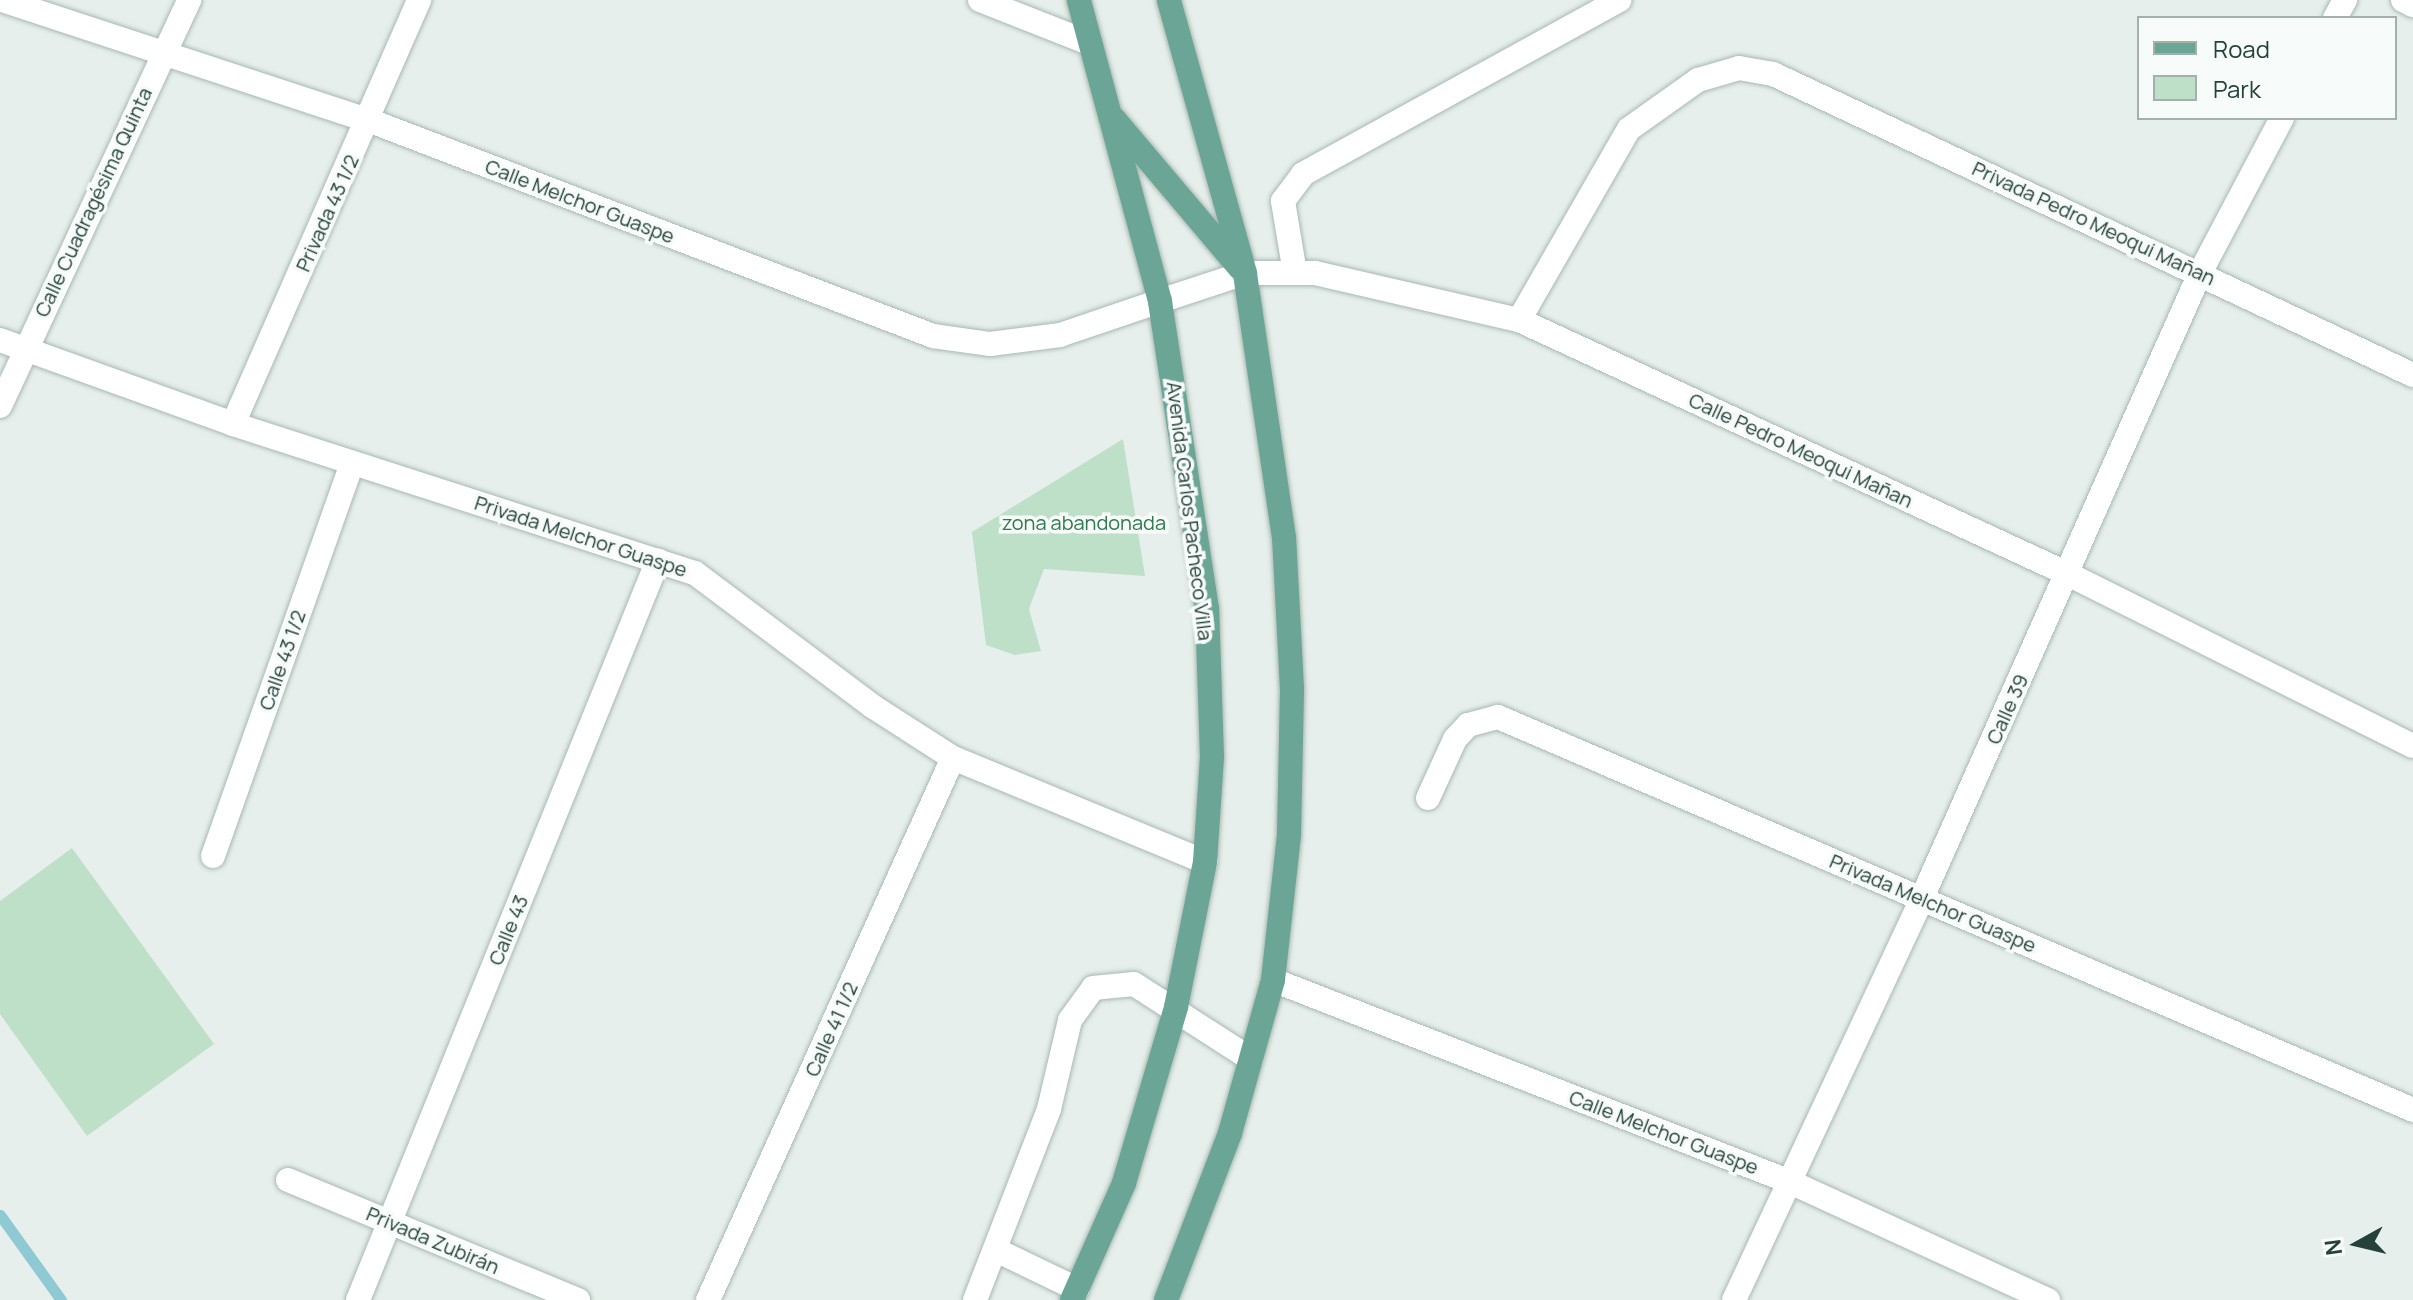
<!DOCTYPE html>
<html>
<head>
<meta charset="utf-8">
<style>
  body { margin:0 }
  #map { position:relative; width:2413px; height:1300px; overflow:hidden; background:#e6efeb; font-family:Manrope,sans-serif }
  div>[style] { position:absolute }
  .green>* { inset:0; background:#bfe0c8 }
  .stream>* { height:11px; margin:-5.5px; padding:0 5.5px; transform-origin:5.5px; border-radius:5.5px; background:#8ec9d4 }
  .roads { filter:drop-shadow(0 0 2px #a8b8b2) drop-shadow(0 0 2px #a8b8b2) }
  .minor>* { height:24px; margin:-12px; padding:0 12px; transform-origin:12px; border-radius:12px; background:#fff }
  .secondary>* { height:24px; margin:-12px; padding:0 12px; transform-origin:12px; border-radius:12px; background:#fff }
  .primary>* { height:24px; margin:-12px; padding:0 12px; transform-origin:12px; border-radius:12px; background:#6aa596 }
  span { translate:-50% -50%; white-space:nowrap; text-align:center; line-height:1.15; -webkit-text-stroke:7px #f7fbf9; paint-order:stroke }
  .street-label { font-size:20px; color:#24423a }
  .park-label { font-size:20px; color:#2d7a4b }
  .legend { position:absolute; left:2137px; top:16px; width:260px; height:104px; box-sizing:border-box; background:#f7fbf9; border:2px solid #a3b1ad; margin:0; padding:10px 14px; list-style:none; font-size:24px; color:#24423a }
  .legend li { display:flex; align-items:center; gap:16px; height:40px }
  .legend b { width:40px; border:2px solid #a3b1ad }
  .north { position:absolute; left:2317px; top:1204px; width:80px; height:80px; -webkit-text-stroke:6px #f7fbf9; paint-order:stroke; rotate:262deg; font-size:22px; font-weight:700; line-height:32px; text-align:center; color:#24423a }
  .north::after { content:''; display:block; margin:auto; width:28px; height:36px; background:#24423a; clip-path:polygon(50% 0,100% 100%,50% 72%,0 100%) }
</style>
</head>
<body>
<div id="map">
  <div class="green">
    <div style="clip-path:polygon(1123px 439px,1145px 576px,1044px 569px,1029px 609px,1041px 651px,1015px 655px,986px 645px,972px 532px)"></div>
    <div style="clip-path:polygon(72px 848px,214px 1044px,87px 1136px,0 1014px,0 901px)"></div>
  </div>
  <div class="stream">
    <div style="left:0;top:1215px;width:105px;rotate:54.3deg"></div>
  </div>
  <div class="roads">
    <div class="minor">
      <div style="left:2px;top:0;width:385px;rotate:18.2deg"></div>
      <div style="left:368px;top:120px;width:605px;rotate:20.92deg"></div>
      <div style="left:933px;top:336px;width:58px;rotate:8deg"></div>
      <div style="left:990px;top:344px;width:71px;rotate:-7.3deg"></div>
      <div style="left:1060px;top:335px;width:106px;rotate:-18.8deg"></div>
      <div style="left:980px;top:0;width:117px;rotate:21.5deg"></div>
      <div style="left:2403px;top:0;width:11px;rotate:27deg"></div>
      <div style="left:2335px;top:18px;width:21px;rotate:-61deg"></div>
      <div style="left:1295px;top:273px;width:73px;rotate:-99.5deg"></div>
      <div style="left:1283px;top:201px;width:34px;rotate:-53deg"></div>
      <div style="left:1303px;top:174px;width:361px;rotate:-28.8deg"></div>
      <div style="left:1519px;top:320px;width:220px;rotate:-60.1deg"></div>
      <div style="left:1629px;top:129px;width:85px;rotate:-35.4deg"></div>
      <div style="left:1698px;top:80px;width:43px;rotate:-16.3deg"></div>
      <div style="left:1739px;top:68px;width:35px;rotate:10deg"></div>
      <div style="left:1773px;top:74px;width:707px;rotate:25.19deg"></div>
      <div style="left:0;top:340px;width:248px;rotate:19.8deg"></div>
      <div style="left:233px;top:424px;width:485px;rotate:17.9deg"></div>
      <div style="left:695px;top:573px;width:221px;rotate:36.9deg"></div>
      <div style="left:872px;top:706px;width:96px;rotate:32.7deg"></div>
      <div style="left:953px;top:758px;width:273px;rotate:22.4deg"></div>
      <div style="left:0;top:406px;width:448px;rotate:-65deg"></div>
      <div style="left:233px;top:424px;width:463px;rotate:-66.3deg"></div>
      <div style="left:1428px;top:798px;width:65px;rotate:-65.4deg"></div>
      <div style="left:1455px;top:739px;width:19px;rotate:-47deg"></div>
      <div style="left:1468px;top:725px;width:31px;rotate:-15deg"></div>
      <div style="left:1498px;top:717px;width:996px;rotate:23.24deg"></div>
      <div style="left:213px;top:856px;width:417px;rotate:-70.5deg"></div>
      <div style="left:1273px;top:980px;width:553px;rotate:21.32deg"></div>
      <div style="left:1788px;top:1181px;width:286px;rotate:24.6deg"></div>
      <div style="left:288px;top:1180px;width:314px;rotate:22.5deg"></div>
      <div style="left:998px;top:1251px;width:88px;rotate:25.7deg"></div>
      <div style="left:358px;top:1300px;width:798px;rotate:-67.93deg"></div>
      <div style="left:708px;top:1300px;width:595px;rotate:-65.68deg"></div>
      <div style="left:975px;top:1300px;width:205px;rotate:-68.8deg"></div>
      <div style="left:1049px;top:1109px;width:91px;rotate:-76.7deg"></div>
      <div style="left:1070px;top:1020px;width:39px;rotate:-54deg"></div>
      <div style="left:1093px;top:988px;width:41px;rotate:-5.6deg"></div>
      <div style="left:1134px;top:984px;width:139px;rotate:32.7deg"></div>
      <div style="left:1734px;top:1300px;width:444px;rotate:-64.9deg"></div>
      <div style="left:1922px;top:898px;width:684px;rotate:-66.02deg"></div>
      <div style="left:2200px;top:273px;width:175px;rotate:-62.1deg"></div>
    </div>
    <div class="secondary">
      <div style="left:1160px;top:301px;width:89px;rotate:-18.2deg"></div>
      <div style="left:1245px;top:273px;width:70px"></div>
      <div style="left:1315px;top:273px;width:209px;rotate:13deg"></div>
      <div style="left:1519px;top:320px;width:605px;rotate:24.83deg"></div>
      <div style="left:2068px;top:574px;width:385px;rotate:26.5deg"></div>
    </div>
    <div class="primary">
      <div style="left:1114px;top:119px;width:195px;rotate:49.8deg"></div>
      <div style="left:1072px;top:1300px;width:128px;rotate:-66deg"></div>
      <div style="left:1124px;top:1183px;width:184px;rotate:-73.5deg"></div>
      <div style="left:1176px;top:1007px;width:148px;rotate:-78.7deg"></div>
      <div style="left:1205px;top:862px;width:105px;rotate:-86.2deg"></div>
      <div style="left:1212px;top:757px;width:148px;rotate:-91.9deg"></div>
      <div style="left:1207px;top:609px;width:312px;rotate:-98.7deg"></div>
      <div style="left:1160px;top:301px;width:312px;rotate:-105.1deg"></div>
      <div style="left:1166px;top:1300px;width:179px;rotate:-69deg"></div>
      <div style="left:1230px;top:1133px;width:159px;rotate:-74.3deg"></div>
      <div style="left:1273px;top:980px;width:147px;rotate:-83.7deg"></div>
      <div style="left:1289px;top:834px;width:145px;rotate:-88.8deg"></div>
      <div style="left:1292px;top:689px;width:151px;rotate:-93deg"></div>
      <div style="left:1284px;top:538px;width:268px;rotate:-98.4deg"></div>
      <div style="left:1245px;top:273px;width:283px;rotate:-105.6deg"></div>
    </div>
  </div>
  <div class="street-label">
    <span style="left:580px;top:201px;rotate:21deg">Calle Melchor Guaspe</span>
    <span style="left:93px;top:202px;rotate:-65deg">Calle Cuadragésima Quinta</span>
    <span style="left:327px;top:213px;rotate:-66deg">Privada 43 1/2</span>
    <span style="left:2094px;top:223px;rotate:25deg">Privada Pedro Meoqui Mañan</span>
    <span style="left:1801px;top:450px;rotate:25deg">Calle Pedro Meoqui Mañan</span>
    <span style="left:1190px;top:511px;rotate:83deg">Avenida Carlos Pacheco Villa</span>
    <span style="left:581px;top:536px;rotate:18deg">Privada Melchor Guaspe</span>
    <span style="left:282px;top:660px;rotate:-71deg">Calle 43 1/2</span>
    <span style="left:2007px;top:709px;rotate:-66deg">Calle 39</span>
    <span style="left:1933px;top:903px;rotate:23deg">Privada Melchor Guaspe</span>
    <span style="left:508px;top:930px;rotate:-68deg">Calle 43</span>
    <span style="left:831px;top:1029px;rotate:-66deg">Calle 41 1/2</span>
    <span style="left:1664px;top:1132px;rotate:21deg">Calle Melchor Guaspe</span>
    <span style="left:433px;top:1240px;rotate:23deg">Privada Zubirán</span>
  </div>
  <div class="park-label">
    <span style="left:1084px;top:522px">zona abandonada</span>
  </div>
  <ul class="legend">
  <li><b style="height:10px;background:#6aa596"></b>Road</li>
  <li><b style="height:22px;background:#bfe0c8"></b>Park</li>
  </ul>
  <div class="north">N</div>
</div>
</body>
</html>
